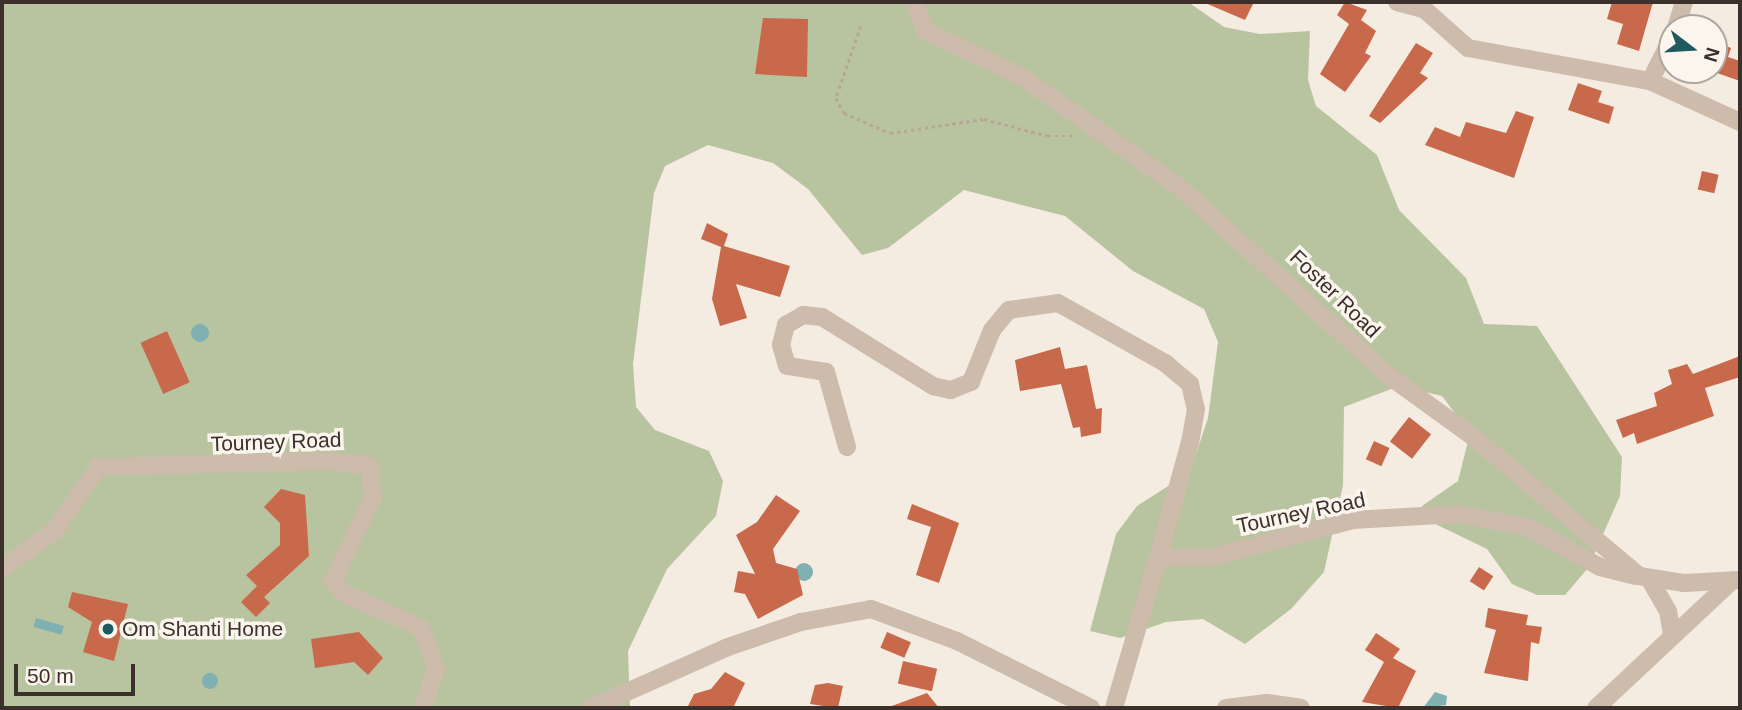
<!DOCTYPE html>
<html>
<head>
<meta charset="utf-8">
<style>
  body { margin:0 }
  #map { position:relative; width:1742px; height:710px; overflow:hidden; background:#f4ebe1; font-family:Arial,sans-serif }
  div>[style] { position:absolute }
  .green>* { inset:0; background:#b8c4a0 }
  .water>* { inset:0; background:#7fb0b2; transform-origin:0 0 }
  .round { border-radius:50% }
  .building>* { inset:0; background:#c8694b; transform-origin:0 0 }
  .path>* { height:2.5px; margin-top:-1.25px; transform-origin:0; background:repeating-linear-gradient(90deg,#b9a596 0 3.5px,transparent 0 7px) }
  .minor>* { height:18px; margin:-9px; padding:0 9px; transform-origin:9px; border-radius:9px; background:#cdbbac }
  .dots>* { width:19px; height:19px; translate:-50% -50%; box-sizing:border-box; border:4px solid #fbf5ee; border-radius:50% }
  span { translate:-50% -50%; white-space:nowrap; text-align:center; line-height:1.15; -webkit-text-stroke:7px #fbf5ee; paint-order:stroke }
  .street-label { font-size:21px; color:#3b302b }
  .poi-label { font-size:21px; color:#3b302b }
  .left { translate:0 -50%; text-align:left }
  .frame { position:absolute; inset:0; border:4px solid #3b302b; pointer-events:none }
  .north { position:absolute; left:1658px; top:14px; width:70px; height:70px; box-sizing:border-box; background:#fbf5ee; border:2px solid #aea6a0; border-radius:50%; rotate:107deg; font-size:19px; font-weight:700; line-height:28px; text-align:center; color:#3b302b }
  .north::after { content:''; display:block; margin:auto; width:24px; height:32px; background:#1f5a5e; clip-path:polygon(50% 0,100% 100%,50% 72%,0 100%) }
  .scale { position:absolute; left:14px; top:664px; width:121px; height:32px; box-sizing:border-box; border:4px solid #3b302b; border-top:0; padding-left:9px; font-size:21px; line-height:24px; white-space:nowrap; color:#3b302b; -webkit-text-stroke:5px #fbf5ee; paint-order:stroke }
</style>
</head>
<body>
<div id="map">
  <div class="green">
    <div style="clip-path:polygon(2px 2px,1188px 2px,1224px 27px,1260px 34px,1310px 31px,1308px 80px,1316px 106px,1377px 155px,1399px 210px,1466px 278px,1484px 324px,1537px 326px,1622px 457px,1620px 496px,1588px 568px,1565px 595px,1537px 595px,1512px 584px,1487px 549px,1427px 520px,1422px 506px,1458px 481px,1470px 433px,1442px 396px,1399px 386px,1344px 407px,1343px 485px,1324px 572px,1291px 609px,1245px 644px,1203px 619px,1166px 622px,1120px 638px,1090px 631px,1116px 534px,1137px 506px,1190px 472px,1208px 418px,1218px 342px,1204px 309px,1133px 271px,1065px 216px,964px 190px,888px 248px,862px 255px,808px 189px,773px 163px,708px 145px,665px 166px,654px 193px,633px 364px,636px 407px,655px 430px,709px 451px,723px 481px,716px 516px,667px 569px,628px 651px,630px 708px,2px 708px)"></div>
  </div>
  <div class="water">
    <div class="round" style="left:191px;top:324px;width:18px;height:18px"></div>
    <div class="round" style="left:795px;top:563px;width:18px;height:18px"></div>
    <div style="left:36px;top:618px;width:29px;height:9px;rotate:16deg"></div>
    <div class="round" style="left:202px;top:673px;width:16px;height:16px"></div>
    <div style="clip-path:polygon(1435px 692px,1447px 696px,1446px 705px,1423px 708px)"></div>
  </div>
  <div class="building">
    <div style="clip-path:polygon(1203px 2px,1254px 2px,1245px 20px)"></div>
    <div style="clip-path:polygon(1345px 2px,1367px 10px,1361px 20px,1376px 31px,1365px 53px,1371px 56px,1345px 92px,1320px 74px,1349px 24px,1337px 15px)"></div>
    <div style="clip-path:polygon(1612px 2px,1653px 2px,1639px 51px,1617px 44px,1623px 24px,1607px 19px)"></div>
    <div style="clip-path:polygon(763px 18px,808px 19px,807px 77px,755px 74px)"></div>
    <div style="clip-path:polygon(1714px 41px,1731px 48px,1728px 57px,1740px 61px,1740px 81px,1714px 72px)"></div>
    <div style="clip-path:polygon(1416px 43px,1433px 53px,1420px 73px,1428px 78px,1380px 123px,1369px 116px)"></div>
    <div style="clip-path:polygon(1578px 83px,1602px 91px,1598px 102px,1614px 107px,1609px 124px,1568px 110px)"></div>
    <div style="clip-path:polygon(1516px 111px,1534px 117px,1514px 178px,1425px 145px,1435px 127px,1460px 137px,1466px 122px,1506px 133px)"></div>
    <div style="left:1702px;top:171px;width:17px;height:19px;rotate:13deg"></div>
    <div style="clip-path:polygon(707px 223px,728px 234px,724px 246px,790px 266px,780px 297px,736px 284px,747px 318px,720px 326px,712px 299px,721px 247px,701px 239px)"></div>
    <div style="left:167px;top:331px;width:56px;height:29px;rotate:66deg"></div>
    <div style="clip-path:polygon(1060px 347px,1065px 369px,1087px 365px,1096px 409px,1102px 408px,1101px 433px,1081px 437px,1080px 427px,1073px 428px,1061px 384px,1020px 391px,1015px 360px)"></div>
    <div style="clip-path:polygon(1740px 356px,1740px 377px,1705px 388px,1714px 416px,1637px 444px,1634px 433px,1623px 438px,1616px 420px,1657px 406px,1654px 393px,1672px 384px,1668px 370px,1687px 364px,1693px 374px)"></div>
    <div style="left:1409px;top:417px;width:28px;height:31px;rotate:38deg"></div>
    <div style="left:1374px;top:441px;width:17px;height:20px;rotate:24deg"></div>
    <div style="clip-path:polygon(281px 489px,305px 495px,309px 556px,264px 597px,270px 603px,256px 617px,241px 602px,257px 586px,246px 575px,280px 545px,280px 523px,264px 507px)"></div>
    <div style="clip-path:polygon(776px 495px,800px 511px,773px 549px,776px 563px,797px 569px,803px 595px,758px 619px,745px 594px,734px 592px,738px 571px,755px 574px,736px 535px,757px 522px)"></div>
    <div style="clip-path:polygon(912px 504px,959px 523px,939px 583px,916px 575px,931px 527px,907px 519px)"></div>
    <div style="left:1479px;top:567px;width:17px;height:17px;rotate:33deg"></div>
    <div style="clip-path:polygon(72px 592px,128px 604px,114px 661px,83px 652px,92px 622px,68px 607px)"></div>
    <div style="clip-path:polygon(1488px 608px,1528px 615px,1526px 625px,1542px 627px,1539px 644px,1531px 642px,1528px 681px,1484px 673px,1496px 630px,1485px 627px)"></div>
    <div style="clip-path:polygon(359px 632px,383px 658px,368px 675px,354px 662px,315px 668px,311px 639px)"></div>
    <div style="left:887px;top:632px;width:26px;height:17px;rotate:23deg"></div>
    <div style="clip-path:polygon(1376px 633px,1400px 649px,1393px 658px,1416px 671px,1398px 708px,1362px 702px,1384px 662px,1365px 650px)"></div>
    <div style="left:903px;top:661px;width:35px;height:23px;rotate:13deg"></div>
    <div style="clip-path:polygon(725px 672px,745px 683px,733px 708px,687px 708px,694px 694px,711px 689px)"></div>
    <div style="clip-path:polygon(828px 683px,843px 686px,838px 708px,810px 704px,815px 685px)"></div>
    <div style="clip-path:polygon(927px 693px,939px 708px,889px 708px,889px 707px)"></div>
  </div>
  <div class="path">
    <div style="left:861px;top:26px;width:76px;rotate:109.1deg"></div>
    <div style="left:836px;top:98px;width:17px;rotate:62deg"></div>
    <div style="left:844px;top:113px;width:50px;rotate:23.5deg"></div>
    <div style="left:890px;top:133px;width:95px;rotate:-8.5deg"></div>
    <div style="left:984px;top:119px;width:66px;rotate:14.9deg"></div>
    <div style="left:1048px;top:136px;width:29px"></div>
  </div>
  <div class="minor">
    <div style="left:914px;top:2px;width:31px;rotate:69deg"></div>
    <div style="left:925px;top:31px;width:106px;rotate:25.1deg"></div>
    <div style="left:1021px;top:76px;width:193px;rotate:35.1deg"></div>
    <div style="left:1179px;top:187px;width:283px;rotate:42deg"></div>
    <div style="left:1389px;top:376px;width:107px;rotate:35.9deg"></div>
    <div style="left:1476px;top:439px;width:213px;rotate:40deg"></div>
    <div style="left:1639px;top:576px;width:46px;rotate:8.8deg"></div>
    <div style="left:1684px;top:583px;width:56px;rotate:-3.1deg"></div>
    <div style="left:1397px;top:2px;width:28px;rotate:15deg"></div>
    <div style="left:1424px;top:9px;width:59px;rotate:41.6deg"></div>
    <div style="left:1468px;top:48px;width:185px;rotate:10.3deg"></div>
    <div style="left:1650px;top:81px;width:99px;rotate:24.5deg"></div>
    <div style="left:1676px;top:28px;width:27px;rotate:-73deg"></div>
    <div style="left:1650px;top:81px;width:48px;rotate:-62.9deg"></div>
    <div style="left:847px;top:447px;width:78px;rotate:-105.6deg"></div>
    <div style="left:826px;top:372px;width:39px;rotate:-171deg"></div>
    <div style="left:787px;top:366px;width:22px;rotate:-106deg"></div>
    <div style="left:781px;top:345px;width:21px;rotate:-76deg"></div>
    <div style="left:786px;top:325px;width:20px;rotate:-30deg"></div>
    <div style="left:803px;top:315px;width:19px;rotate:6deg"></div>
    <div style="left:822px;top:317px;width:131px;rotate:31.9deg"></div>
    <div style="left:933px;top:386px;width:18px;rotate:13deg"></div>
    <div style="left:951px;top:390px;width:22px;rotate:-22deg"></div>
    <div style="left:971px;top:382px;width:56px;rotate:-68deg"></div>
    <div style="left:992px;top:330px;width:26px;rotate:-50deg"></div>
    <div style="left:1009px;top:310px;width:49px;rotate:-8.1deg"></div>
    <div style="left:1058px;top:303px;width:123px;rotate:29.3deg"></div>
    <div style="left:1165px;top:363px;width:33px;rotate:40deg"></div>
    <div style="left:1190px;top:384px;width:26px;rotate:77deg"></div>
    <div style="left:1196px;top:409px;width:34px;rotate:100deg"></div>
    <div style="left:1190px;top:442px;width:120px;rotate:105.4deg"></div>
    <div style="left:2px;top:569px;width:66px;rotate:-36.3deg"></div>
    <div style="left:55px;top:530px;width:76px;rotate:-55.7deg"></div>
    <div style="left:98px;top:467px;width:231px;rotate:-1.5deg"></div>
    <div style="left:329px;top:461px;width:41px;rotate:7deg"></div>
    <div style="left:370px;top:466px;width:32px;rotate:85deg"></div>
    <div style="left:373px;top:498px;width:91px;rotate:116deg"></div>
    <div style="left:333px;top:580px;width:16px;rotate:52deg"></div>
    <div style="left:343px;top:593px;width:85px;rotate:24.2deg"></div>
    <div style="left:421px;top:628px;width:43px;rotate:69.4deg"></div>
    <div style="left:436px;top:668px;width:42px;rotate:108deg"></div>
    <div style="left:1650px;top:580px;width:36px;rotate:60deg"></div>
    <div style="left:1668px;top:611px;width:23px;rotate:80deg"></div>
    <div style="left:591px;top:708px;width:150px;rotate:-24deg"></div>
    <div style="left:728px;top:647px;width:77px;rotate:-18.9deg"></div>
    <div style="left:801px;top:622px;width:71px;rotate:-10.5deg"></div>
    <div style="left:871px;top:609px;width:92px;rotate:20.4deg"></div>
    <div style="left:957px;top:641px;width:150px;rotate:26.6deg"></div>
    <div style="left:1114px;top:708px;width:156px;rotate:-73.7deg"></div>
    <div style="left:1158px;top:558px;width:54px;rotate:-1.1deg"></div>
    <div style="left:1212px;top:557px;width:146px;rotate:-14.7deg"></div>
    <div style="left:1353px;top:520px;width:103px;rotate:-3.3deg"></div>
    <div style="left:1456px;top:514px;width:72px;rotate:10.4deg"></div>
    <div style="left:1527px;top:527px;width:83px;rotate:28.7deg"></div>
    <div style="left:1600px;top:567px;width:37px;rotate:14deg"></div>
    <div style="left:1226px;top:708px;width:41px;rotate:-7deg"></div>
    <div style="left:1267px;top:703px;width:34px;rotate:8deg"></div>
    <div style="left:1596px;top:708px;width:187px;rotate:-43.1deg"></div>
  </div>
  <div class="dots">
    <div style="left:108px;top:629px;background:#1f5a5e"></div>
  </div>
  <div class="street-label">
    <span style="left:1335px;top:294px;rotate:44deg">Foster Road</span>
    <span style="left:276px;top:442px;rotate:-2deg">Tourney Road</span>
    <span style="left:1301px;top:513px;rotate:-12deg">Tourney Road</span>
  </div>
  <div class="poi-label">
    <span class="left" style="left:122px;top:629px">Om Shanti Home</span>
  </div>
  <div class="frame"></div>
  <div class="north">N</div>
  <div class="scale">50 m</div>
</div>
</body>
</html>
